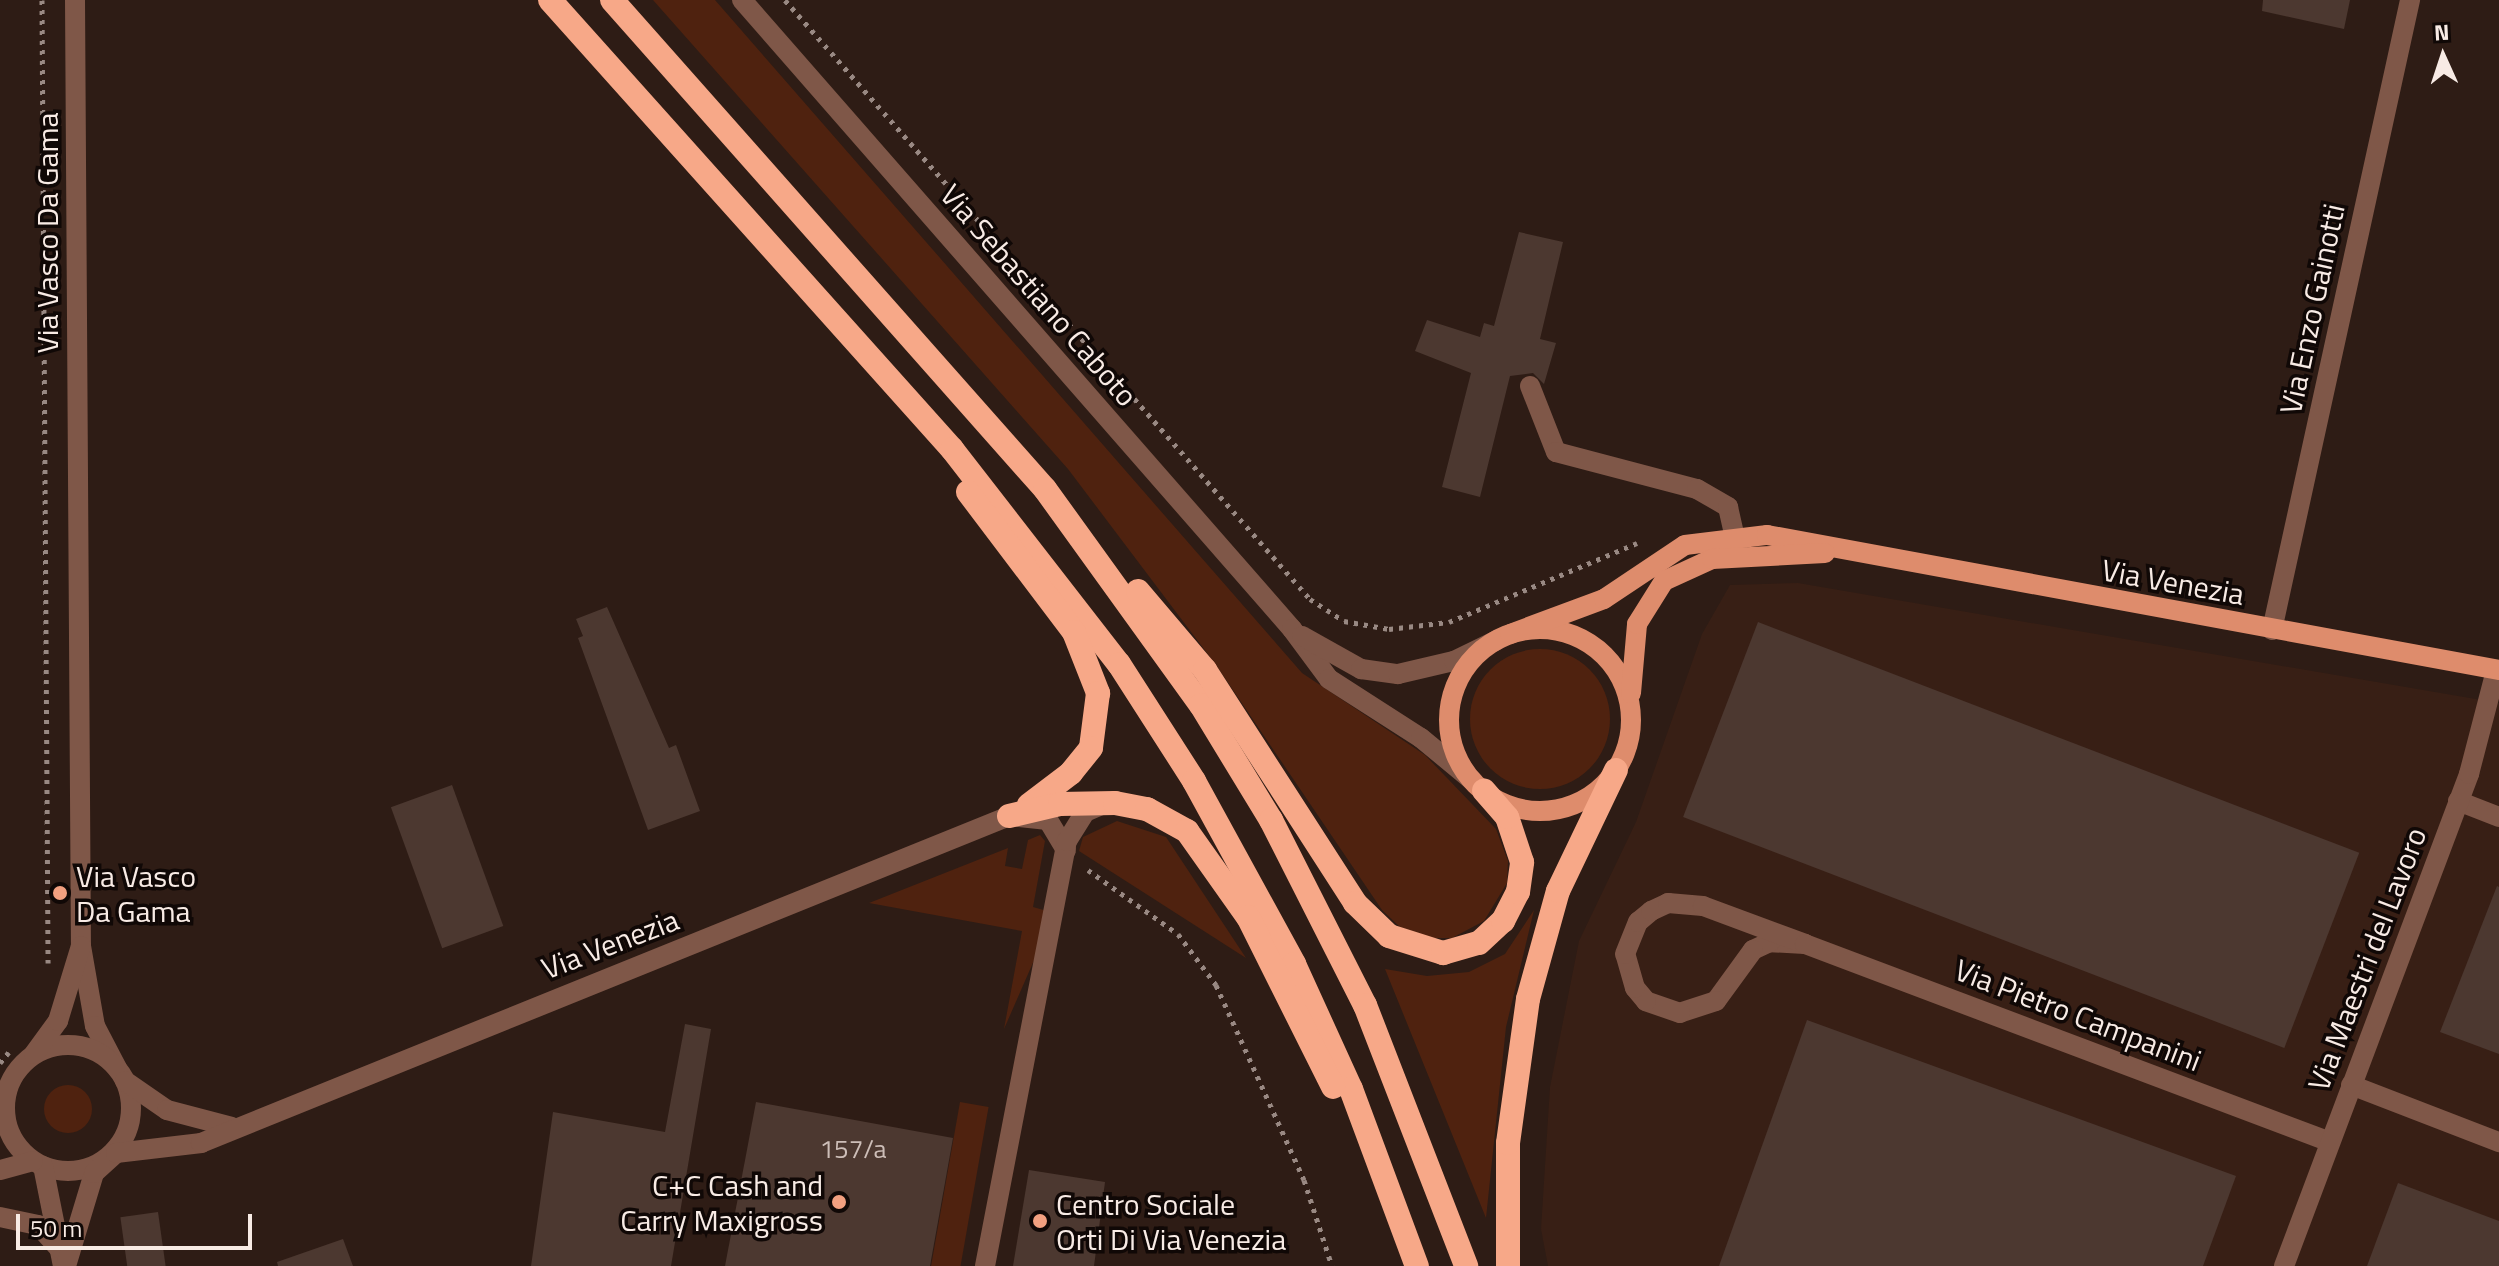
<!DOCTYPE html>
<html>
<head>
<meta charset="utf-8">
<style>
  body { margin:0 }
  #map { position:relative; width:2499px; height:1266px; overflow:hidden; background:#2e1c15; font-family:"Titillium Web",sans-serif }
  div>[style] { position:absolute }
  .built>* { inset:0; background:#381f15 }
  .green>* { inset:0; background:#4f220f; transform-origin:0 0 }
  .round { border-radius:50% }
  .building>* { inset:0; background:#4c3830; transform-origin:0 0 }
  .path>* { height:5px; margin-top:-2.5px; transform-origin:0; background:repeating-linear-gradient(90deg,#998983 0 4px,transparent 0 10px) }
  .minor>* { height:20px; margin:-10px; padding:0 10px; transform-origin:10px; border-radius:10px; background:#7f5748 }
  .minor>.ring { margin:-10px; padding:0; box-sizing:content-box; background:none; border:20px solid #7f5748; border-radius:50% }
  .major>* { height:20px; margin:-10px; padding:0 10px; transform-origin:10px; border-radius:10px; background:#de8c6c }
  .major>.ring { margin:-10px; padding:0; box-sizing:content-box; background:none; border:20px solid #de8c6c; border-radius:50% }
  .highway>* { height:24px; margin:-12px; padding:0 12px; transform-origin:12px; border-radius:12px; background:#f7a888 }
  .dots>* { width:22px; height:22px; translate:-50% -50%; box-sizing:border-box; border:4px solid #100806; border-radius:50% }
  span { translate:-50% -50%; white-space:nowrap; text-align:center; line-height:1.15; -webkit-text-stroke:7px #100806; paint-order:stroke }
  .number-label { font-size:26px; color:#cdbeb8 }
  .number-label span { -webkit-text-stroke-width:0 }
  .street-label { font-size:30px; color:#f8ebe5 }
  .poi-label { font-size:30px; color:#f8ebe5 }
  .left { translate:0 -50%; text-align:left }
  .right { translate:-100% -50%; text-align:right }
  .north { position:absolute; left:2403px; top:16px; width:80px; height:80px; -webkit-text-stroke:6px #100806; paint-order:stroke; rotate:357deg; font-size:22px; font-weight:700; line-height:32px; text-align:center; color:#f8ebe5 }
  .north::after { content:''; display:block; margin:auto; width:28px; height:36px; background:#f8ebe5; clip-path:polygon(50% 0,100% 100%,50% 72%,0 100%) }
  .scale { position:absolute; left:16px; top:1214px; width:236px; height:36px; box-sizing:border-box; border:4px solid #f8ebe5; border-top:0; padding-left:10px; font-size:24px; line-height:28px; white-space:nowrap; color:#f8ebe5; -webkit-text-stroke:6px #100806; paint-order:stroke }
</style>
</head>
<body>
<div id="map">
  <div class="built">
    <div style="clip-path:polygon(1798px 583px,2499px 703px,2499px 1266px,1548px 1266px,1541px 1229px,1550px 1087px,1579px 941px,1636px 822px,1702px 634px,1730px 585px)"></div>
  </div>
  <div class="green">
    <div style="clip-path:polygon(653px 0,715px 0,1302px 673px,1425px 755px,1496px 829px,1508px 861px,1507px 883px,1484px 921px,1452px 938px,1426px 938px,1402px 929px,1382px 910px,1216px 665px,1068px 469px)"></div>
    <div class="round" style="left:1470px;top:649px;width:140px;height:140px"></div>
    <div style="clip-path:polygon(1117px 821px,1166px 837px,1246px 958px,1079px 851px,1083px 837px)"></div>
    <div style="clip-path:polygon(1040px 835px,1045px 841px,1033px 907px,1047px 911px,1039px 949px,1004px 1029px,1022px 931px,869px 903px,1008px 848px,1005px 866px,1022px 869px,1028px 840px)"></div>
    <div style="clip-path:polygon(1534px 910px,1506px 1027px,1486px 1218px,1385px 969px,1427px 976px,1469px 972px,1505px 954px)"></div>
    <div class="round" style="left:44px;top:1085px;width:48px;height:48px"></div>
    <div style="left:960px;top:1102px;width:29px;height:167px;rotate:10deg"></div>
  </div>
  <div class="building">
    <div style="clip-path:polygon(2263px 0,2350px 0,2344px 29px,2262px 11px)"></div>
    <div style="clip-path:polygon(1519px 232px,1563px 242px,1540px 339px,1556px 343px,1544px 384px,1533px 373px,1510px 376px,1480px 497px,1442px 487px,1471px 373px,1415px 351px,1427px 320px,1480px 337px,1484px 323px,1494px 326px)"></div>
    <div style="clip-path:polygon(607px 607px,669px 748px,676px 745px,700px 811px,648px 830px,578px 638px,583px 636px,576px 619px)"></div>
    <div style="left:1758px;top:622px;width:644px;height:209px;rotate:21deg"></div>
    <div style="left:452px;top:785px;width:150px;height:65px;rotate:70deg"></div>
    <div style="clip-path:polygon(2497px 886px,2499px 887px,2499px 1054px,2440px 1032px)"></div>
    <div style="clip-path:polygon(1807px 1020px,2236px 1176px,2203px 1266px,1719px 1266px)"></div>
    <div style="clip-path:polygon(685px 1024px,711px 1029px,671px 1266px,531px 1266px,553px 1112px,665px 1132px)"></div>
    <div style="clip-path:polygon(756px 1102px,953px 1138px,930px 1266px,725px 1266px)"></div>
    <div style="clip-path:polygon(1029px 1170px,1105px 1182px,1094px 1266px,1013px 1266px)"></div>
    <div style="clip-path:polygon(2398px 1183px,2499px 1221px,2499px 1266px,2367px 1266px)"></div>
    <div style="left:158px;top:1212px;width:55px;height:38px;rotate:82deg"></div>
    <div style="clip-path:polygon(343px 1239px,353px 1266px,278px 1266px,277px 1262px)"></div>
  </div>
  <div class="path">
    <div style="left:42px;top:0;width:963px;rotate:89.64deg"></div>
    <div style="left:785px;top:0;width:797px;rotate:48.77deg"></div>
    <div style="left:1310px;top:599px;width:40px;rotate:32.9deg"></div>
    <div style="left:1344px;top:621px;width:46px;rotate:10.1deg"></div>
    <div style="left:1389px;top:629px;width:60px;rotate:-6.7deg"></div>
    <div style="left:1449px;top:622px;width:204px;rotate:-22.8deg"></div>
    <div style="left:1088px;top:870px;width:110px;rotate:35.4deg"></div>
    <div style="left:1178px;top:934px;width:64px;rotate:53.3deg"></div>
    <div style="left:1216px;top:985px;width:214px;rotate:65.7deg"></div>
    <div style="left:1304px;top:1180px;width:90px;rotate:72deg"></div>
    <div style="left:0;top:1063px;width:14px;rotate:-51deg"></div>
  </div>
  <div class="minor">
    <div style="left:75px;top:0;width:946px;rotate:89.64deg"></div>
    <div style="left:81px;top:946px;width:81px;rotate:80.1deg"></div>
    <div style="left:95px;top:1026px;width:47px;rotate:62.4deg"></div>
    <div style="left:742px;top:0;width:836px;rotate:48.83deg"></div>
    <div style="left:1292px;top:629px;width:62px;rotate:53.5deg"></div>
    <div style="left:1329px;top:679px;width:109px;rotate:32.7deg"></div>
    <div style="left:1421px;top:738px;width:67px;rotate:39.6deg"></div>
    <div style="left:1530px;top:386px;width:71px;rotate:68.5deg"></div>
    <div style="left:1556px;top:452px;width:146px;rotate:14.7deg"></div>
    <div style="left:1697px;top:489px;width:36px;rotate:30deg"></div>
    <div style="left:1728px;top:507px;width:50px;rotate:77.3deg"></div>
    <div style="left:2272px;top:630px;width:645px;rotate:-77.64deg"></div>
    <div style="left:1302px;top:636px;width:68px;rotate:29.2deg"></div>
    <div style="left:1361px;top:669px;width:37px;rotate:8deg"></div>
    <div style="left:1398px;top:674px;width:57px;rotate:-13.1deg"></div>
    <div style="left:1454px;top:661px;width:48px;rotate:-26deg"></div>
    <div style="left:2458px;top:801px;width:44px;rotate:21.3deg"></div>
    <div style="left:1805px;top:944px;width:35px;rotate:-177deg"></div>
    <div style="left:1770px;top:942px;width:19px;rotate:155deg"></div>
    <div style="left:1753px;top:950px;width:63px;rotate:126deg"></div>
    <div style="left:1716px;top:1001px;width:38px;rotate:162deg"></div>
    <div style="left:1680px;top:1013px;width:36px;rotate:-161deg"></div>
    <div style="left:1646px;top:1001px;width:17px;rotate:-130deg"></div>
    <div style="left:1635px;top:988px;width:35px;rotate:-106deg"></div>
    <div style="left:1625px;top:954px;width:35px;rotate:-68deg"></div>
    <div style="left:1638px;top:922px;width:17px;rotate:-40deg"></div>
    <div style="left:1651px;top:911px;width:19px;rotate:-25deg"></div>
    <div style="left:1668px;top:903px;width:35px;rotate:5deg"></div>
    <div style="left:1703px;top:906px;width:109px;rotate:20.4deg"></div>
    <div style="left:1805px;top:944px;width:561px;rotate:20.66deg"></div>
    <div class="ring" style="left:5px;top:1045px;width:106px;height:106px"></div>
    <div style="left:34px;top:1054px;width:41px;rotate:-54deg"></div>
    <div style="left:58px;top:1021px;width:78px;rotate:-73deg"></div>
    <div style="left:125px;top:1081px;width:51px;rotate:34.6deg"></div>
    <div style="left:167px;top:1110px;width:67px;rotate:14.7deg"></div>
    <div style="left:2351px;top:1085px;width:159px;rotate:21.1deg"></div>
    <div style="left:43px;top:1166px;width:102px;rotate:78.7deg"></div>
    <div style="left:0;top:1170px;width:34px;rotate:-15deg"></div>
    <div style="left:0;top:1217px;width:39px;rotate:12deg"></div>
    <div style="left:38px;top:1225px;width:31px;rotate:48deg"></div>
    <div style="left:66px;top:1266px;width:97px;rotate:-73.2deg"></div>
    <div style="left:94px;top:1173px;width:30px;rotate:-42deg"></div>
    <div style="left:116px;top:1153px;width:86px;rotate:-6.7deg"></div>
    <div style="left:201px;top:1143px;width:872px;rotate:-22.03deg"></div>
    <div style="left:1009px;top:816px;width:39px;rotate:6deg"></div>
    <div style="left:1048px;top:820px;width:35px;rotate:59deg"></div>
    <div style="left:985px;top:1266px;width:433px;rotate:-79.1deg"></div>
    <div style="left:1067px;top:841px;width:34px;rotate:-58deg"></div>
    <div style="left:1085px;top:812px;width:21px;rotate:-23deg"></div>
    <div style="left:2284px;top:1266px;width:526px;rotate:-69.39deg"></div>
    <div style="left:2469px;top:774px;width:107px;rotate:-75.4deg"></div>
  </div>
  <div class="major">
    <div class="ring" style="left:1449px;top:629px;width:162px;height:162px"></div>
    <div style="left:1510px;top:634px;width:100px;rotate:-20.4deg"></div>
    <div style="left:1604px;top:599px;width:97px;rotate:-33.7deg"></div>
    <div style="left:1685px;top:545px;width:83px;rotate:-7deg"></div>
    <div style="left:1767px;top:535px;width:744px;rotate:10.45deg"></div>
    <div style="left:1631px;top:693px;width:69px;rotate:-85deg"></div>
    <div style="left:1637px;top:624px;width:51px;rotate:-57.9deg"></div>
    <div style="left:1664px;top:581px;width:53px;rotate:-24.6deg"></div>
    <div style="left:1712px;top:559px;width:113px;rotate:-3deg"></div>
  </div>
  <div class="highway">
    <div style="left:550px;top:0;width:603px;rotate:48.16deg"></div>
    <div style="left:952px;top:449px;width:272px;rotate:52.2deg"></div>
    <div style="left:1119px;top:664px;width:139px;rotate:57.3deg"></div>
    <div style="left:1194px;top:781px;width:209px;rotate:61.3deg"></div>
    <div style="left:1294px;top:964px;width:137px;rotate:65.5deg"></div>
    <div style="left:1351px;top:1089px;width:189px;rotate:69.6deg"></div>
    <div style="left:612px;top:0;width:653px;rotate:48.48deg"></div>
    <div style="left:1045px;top:489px;width:266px;rotate:54.2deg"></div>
    <div style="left:1201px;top:705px;width:135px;rotate:58.7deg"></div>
    <div style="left:1271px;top:820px;width:208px;rotate:63.1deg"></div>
    <div style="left:1365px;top:1005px;width:280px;rotate:68.8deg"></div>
    <div style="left:968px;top:492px;width:176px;rotate:52.9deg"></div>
    <div style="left:1074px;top:632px;width:66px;rotate:68.5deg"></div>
    <div style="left:1098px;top:693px;width:55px;rotate:97.3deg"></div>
    <div style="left:1091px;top:748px;width:32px;rotate:129deg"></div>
    <div style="left:1071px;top:773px;width:53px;rotate:142.7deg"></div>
    <div style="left:1138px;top:591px;width:104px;rotate:49.7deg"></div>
    <div style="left:1205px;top:670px;width:277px;rotate:57.2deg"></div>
    <div style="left:1355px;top:903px;width:47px;rotate:44.1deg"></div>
    <div style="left:1389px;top:936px;width:57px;rotate:17.5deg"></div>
    <div style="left:1443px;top:953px;width:37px;rotate:-16deg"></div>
    <div style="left:1479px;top:943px;width:33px;rotate:-43deg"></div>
    <div style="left:1503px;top:921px;width:33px;rotate:-63deg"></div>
    <div style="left:1518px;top:892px;width:30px;rotate:-82deg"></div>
    <div style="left:1522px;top:862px;width:47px;rotate:-108.4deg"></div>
    <div style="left:1507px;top:817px;width:35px;rotate:-131deg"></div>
    <div style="left:1009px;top:816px;width:52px;rotate:-13.2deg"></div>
    <div style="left:1060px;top:804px;width:55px;rotate:-1deg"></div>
    <div style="left:1115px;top:803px;width:33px;rotate:11deg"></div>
    <div style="left:1147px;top:809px;width:46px;rotate:28.8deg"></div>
    <div style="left:1187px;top:831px;width:105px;rotate:54.7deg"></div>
    <div style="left:1248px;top:917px;width:190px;rotate:63.4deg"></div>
    <div style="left:1508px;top:1266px;width:123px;rotate:-90deg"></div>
    <div style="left:1508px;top:1143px;width:145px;rotate:-82.1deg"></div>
    <div style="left:1528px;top:999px;width:112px;rotate:-74.5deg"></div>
    <div style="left:1558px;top:891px;width:134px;rotate:-64.4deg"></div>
  </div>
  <div class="dots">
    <div style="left:60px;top:893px;background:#f2a080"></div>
    <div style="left:839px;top:1202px;background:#f2a080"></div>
    <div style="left:1040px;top:1221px;background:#f2a080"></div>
  </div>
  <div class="number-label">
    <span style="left:853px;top:1149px">157/a</span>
  </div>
  <div class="street-label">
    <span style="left:47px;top:233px;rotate:-90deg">Via Vasco Da Gama</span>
    <span style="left:1039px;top:295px;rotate:49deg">Via Sebastiano Caboto</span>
    <span style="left:2312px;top:309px;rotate:-78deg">Via Enzo Gainotti</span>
    <span style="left:2173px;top:582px;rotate:10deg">Via Venezia</span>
    <span style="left:610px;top:944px;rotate:-21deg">Via Venezia</span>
    <span style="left:2367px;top:959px;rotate:-69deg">Via Maestri del Lavoro</span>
    <span style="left:2078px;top:1015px;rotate:21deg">Via Pietro Campanini</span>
  </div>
  <div class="poi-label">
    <span class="left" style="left:76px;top:893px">Via Vasco<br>Da Gama</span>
    <span class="right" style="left:823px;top:1202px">C+C Cash and<br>Carry Maxigross</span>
    <span class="left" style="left:1056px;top:1221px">Centro Sociale<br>Orti Di Via Venezia</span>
  </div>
  <div class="north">N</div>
  <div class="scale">50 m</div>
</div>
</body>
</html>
